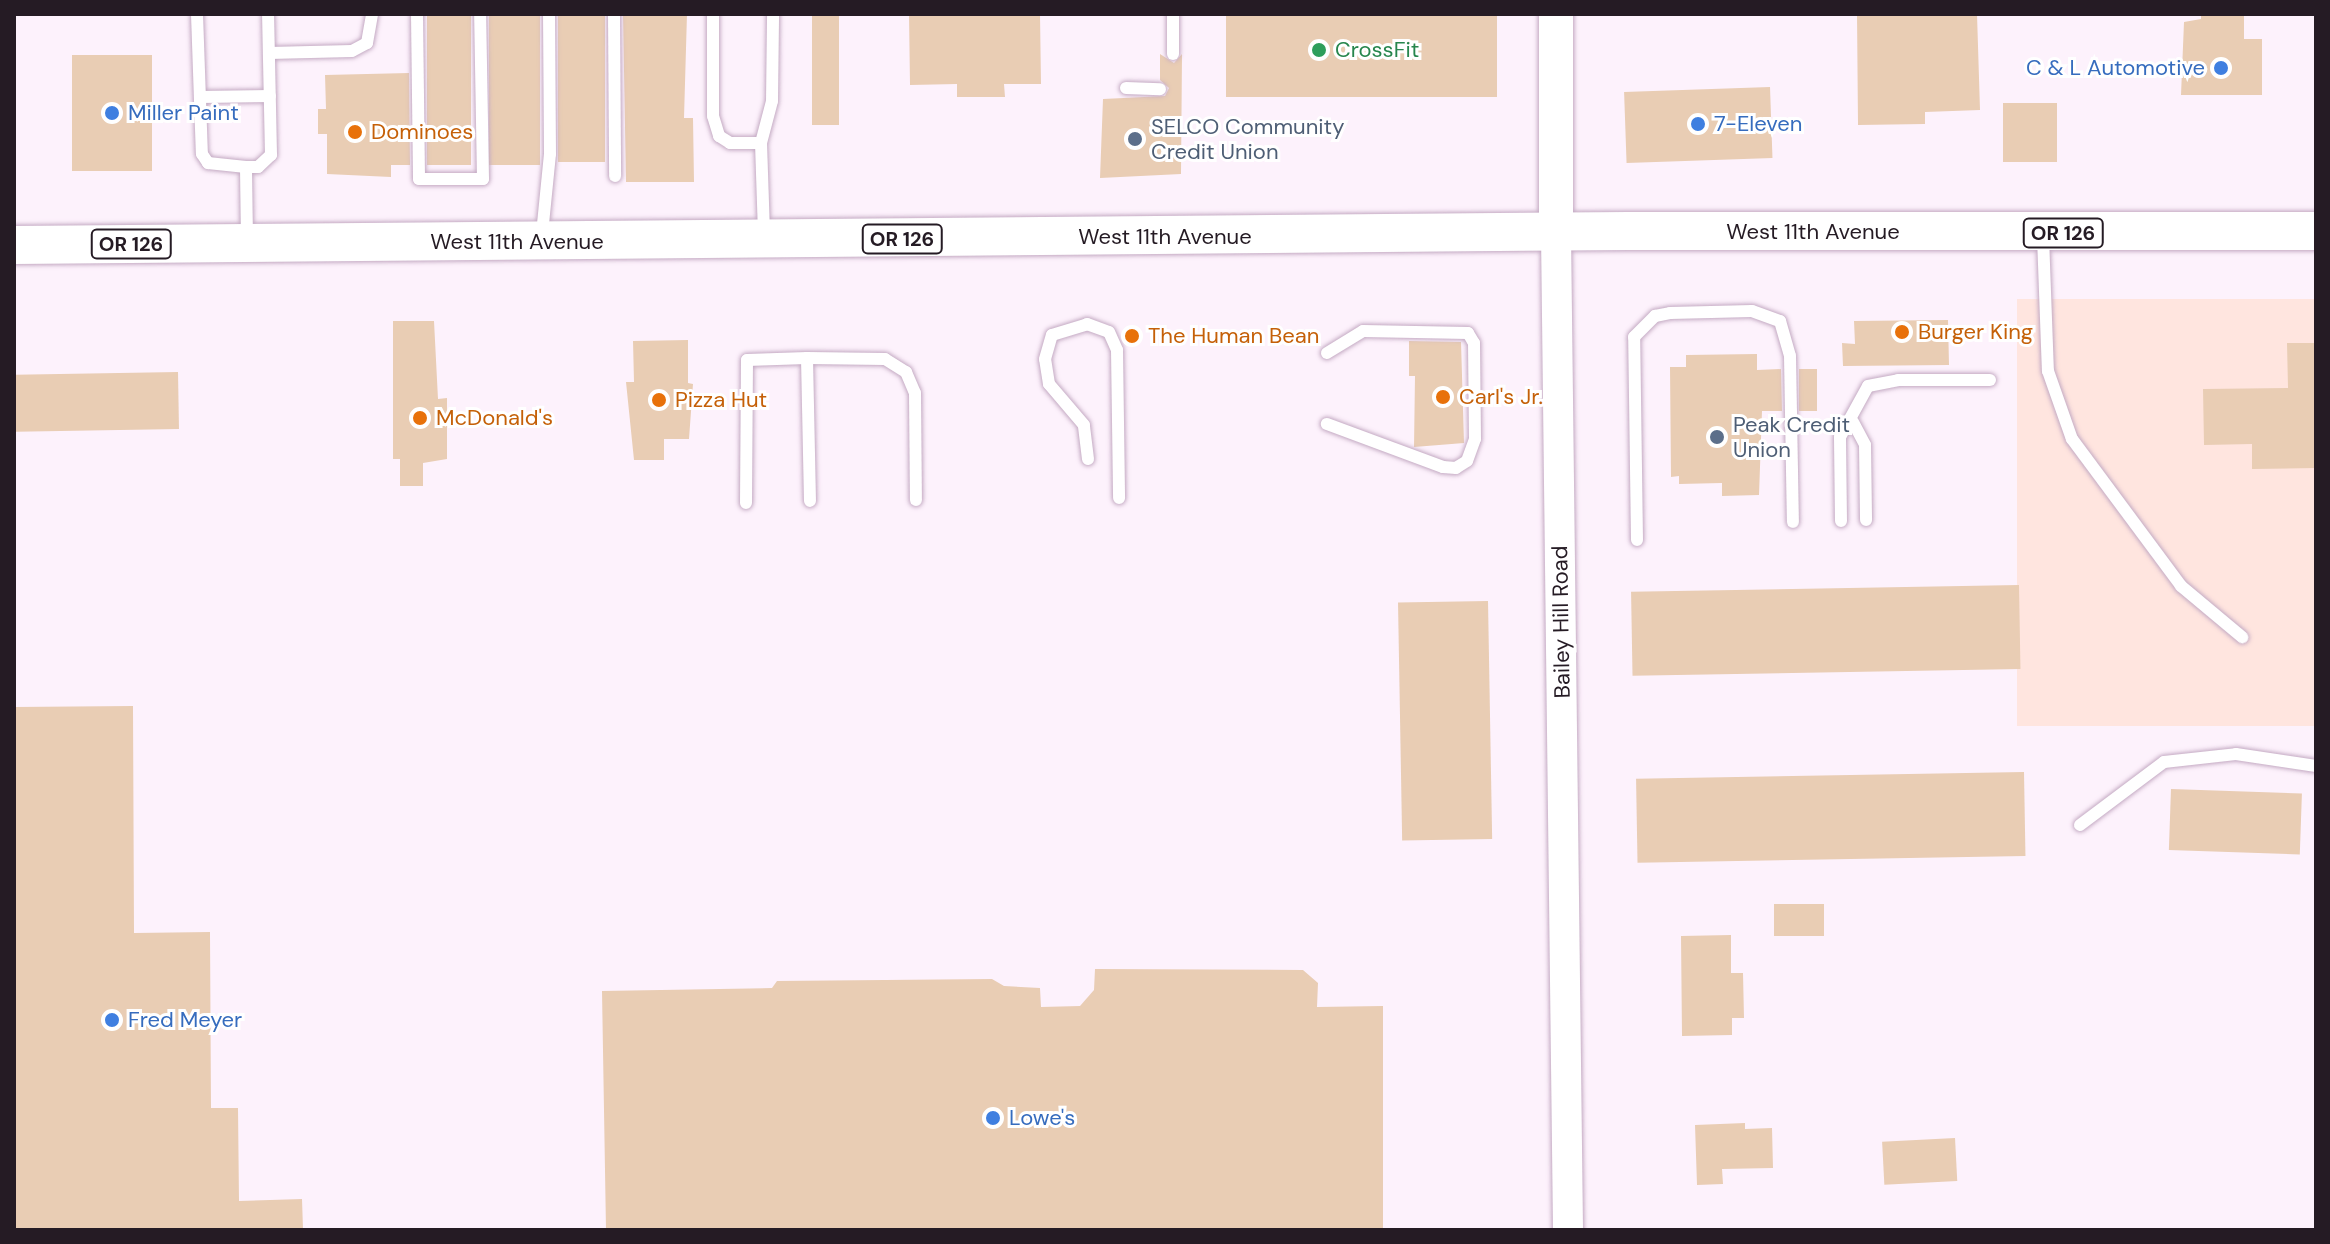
<!DOCTYPE html>
<html>
<head>
<meta charset="utf-8">
<style>
  body { margin:0 }
  #map { position:relative; width:2330px; height:1244px; overflow:hidden; background:#fdf2fc; font-family:"DM Sans",sans-serif }
  div>[style] { position:absolute }
  .industrial>* { inset:0; background:#ffe5df; transform-origin:0 0 }
  .building>* { inset:0; background:#e9cdb4; transform-origin:0 0 }
  .roads { filter:drop-shadow(0 0 2px #c4aac3) drop-shadow(0 0 2px #c4aac3) }
  .service>* { height:12px; margin:-6px; padding:0 6px; transform-origin:6px; border-radius:6px; background:#fff }
  .tertiary>* { height:30px; margin:-15px; padding:0 15px; transform-origin:15px; border-radius:15px; background:#fff }
  .secondary>* { height:34px; margin:-17px; padding:0 17px; transform-origin:17px; border-radius:17px; background:#fff }
  .primary>* { height:38px; margin:-19px; padding:0 19px; transform-origin:19px; border-radius:19px; background:#fff }
  .dots>* { width:22px; height:22px; translate:-50% -50%; box-sizing:border-box; border:4px solid #fff; border-radius:50% }
  span { translate:-50% -50%; white-space:nowrap; text-align:center; line-height:1.15; -webkit-text-stroke:6px #fff; paint-order:stroke }
  .shield-label span { padding:2px 6px; background:#fff; border:2px solid; border-radius:6px; -webkit-text-stroke-width:0 }
  .shield-label { font-size:20px; color:#251b24; font-weight:700 }
  .leisure-label { font-size:22px; color:#27864d }
  .left { translate:0 -50%; text-align:left }
  .shop-label { font-size:22px; color:#366cbe }
  .right { translate:-100% -50%; text-align:right }
  .service-label { font-size:22px; color:#4e5e75 }
  .food-label { font-size:22px; color:#c56008 }
  .street-label { font-size:22px; color:#251b24 }
  .frame { position:absolute; inset:0; border:16px solid #251b24; pointer-events:none }
</style>
</head>
<body>
<div id="map">
  <div class="industrial">
    <div style="left:2316px;top:299px;width:427px;height:299px;rotate:90deg"></div>
  </div>
  <div class="building">
    <div style="left:427px;top:14px;width:44px;height:151px"></div>
    <div style="left:489px;top:14px;width:51px;height:151px"></div>
    <div style="left:558px;top:14px;width:47px;height:148px"></div>
    <div style="clip-path:polygon(623px 14px,687px 14px,684px 118px,693px 118px,694px 182px,626px 182px)"></div>
    <div style="left:812px;top:14px;width:27px;height:111px"></div>
    <div style="clip-path:polygon(909px 14px,1040px 14px,1041px 84px,1004px 84px,1005px 97px,957px 97px,957px 84px,910px 85px)"></div>
    <div style="left:1226px;top:14px;width:271px;height:83px"></div>
    <div style="clip-path:polygon(1857px 14px,1977px 14px,1980px 110px,1925px 112px,1925px 124px,1858px 125px)"></div>
    <div style="clip-path:polygon(2201px 14px,2244px 14px,2244px 39px,2262px 39px,2262px 95px,2181px 95px,2184px 22px,2201px 19px)"></div>
    <div style="clip-path:polygon(1160px 54px,1174px 63px,1182px 54px,1181px 174px,1100px 178px,1103px 99px,1165px 96px,1169px 88px,1160px 80px)"></div>
    <div style="left:72px;top:55px;width:80px;height:116px"></div>
    <div style="clip-path:polygon(409px 73px,410px 165px,391px 165px,391px 177px,327px 174px,327px 134px,318px 134px,318px 109px,326px 109px,325px 75px)"></div>
    <div style="left:1770px;top:87px;width:71px;height:146px;rotate:88deg"></div>
    <div style="left:2057px;top:103px;width:59px;height:54px;rotate:90deg"></div>
    <div style="clip-path:polygon(1948px 320px,1949px 365px,1843px 366px,1842px 343px,1855px 344px,1854px 321px)"></div>
    <div style="clip-path:polygon(393px 321px,434px 321px,438px 399px,447px 398px,447px 459px,423px 463px,423px 486px,400px 486px,400px 459px,393px 459px)"></div>
    <div style="clip-path:polygon(688px 340px,688px 383px,693px 384px,689px 439px,664px 439px,664px 460px,634px 460px,626px 382px,634px 382px,633px 341px)"></div>
    <div style="clip-path:polygon(1409px 341px,1461px 342px,1464px 443px,1414px 447px,1415px 376px,1409px 376px)"></div>
    <div style="clip-path:polygon(2287px 343px,2316px 343px,2316px 468px,2252px 469px,2252px 444px,2204px 445px,2203px 389px,2288px 388px)"></div>
    <div style="clip-path:polygon(1757px 354px,1757px 370px,1781px 369px,1782px 411px,1762px 411px,1759px 495px,1722px 496px,1722px 483px,1679px 484px,1679px 476px,1671px 477px,1670px 367px,1686px 367px,1686px 355px)"></div>
    <div style="left:1799px;top:369px;width:18px;height:42px"></div>
    <div style="left:178px;top:372px;width:57px;height:163px;rotate:89deg"></div>
    <div style="left:2019px;top:585px;width:84px;height:388px;rotate:89deg"></div>
    <div style="left:1488px;top:601px;width:238px;height:90px;rotate:89deg"></div>
    <div style="clip-path:polygon(133px 706px,134px 933px,210px 932px,211px 1108px,238px 1108px,239px 1201px,302px 1199px,303px 1229px,14px 1229px,14px 707px)"></div>
    <div style="left:2024px;top:772px;width:84px;height:388px;rotate:89deg"></div>
    <div style="left:2171px;top:789px;width:131px;height:61px;rotate:2deg"></div>
    <div style="left:1824px;top:904px;width:32px;height:50px;rotate:90deg"></div>
    <div style="clip-path:polygon(1731px 935px,1731px 973px,1743px 973px,1744px 1018px,1732px 1018px,1732px 1035px,1682px 1036px,1681px 936px)"></div>
    <div style="clip-path:polygon(1095px 969px,1303px 970px,1318px 983px,1317px 1007px,1383px 1006px,1383px 1230px,606px 1230px,602px 991px,772px 988px,777px 981px,992px 979px,1004px 986px,1040px 988px,1041px 1007px,1080px 1006px,1094px 990px)"></div>
    <div style="clip-path:polygon(1745px 1123px,1745px 1129px,1772px 1128px,1773px 1168px,1722px 1169px,1723px 1184px,1697px 1185px,1695px 1125px)"></div>
    <div style="left:1955px;top:1138px;width:43px;height:73px;rotate:87deg"></div>
  </div>
  <div class="roads">
    <div class="service">
      <div style="left:197px;top:14px;width:140px;rotate:88deg"></div>
      <div style="left:202px;top:154px;width:11px;rotate:56deg"></div>
      <div style="left:208px;top:163px;width:38px;rotate:6deg"></div>
      <div style="left:417px;top:14px;width:165px;rotate:89.3deg"></div>
      <div style="left:419px;top:179px;width:64px"></div>
      <div style="left:483px;top:179px;width:165px;rotate:-91deg"></div>
      <div style="left:614px;top:14px;width:162px;rotate:89.6deg"></div>
      <div style="left:713px;top:14px;width:102px;rotate:90deg"></div>
      <div style="left:713px;top:116px;width:21px;rotate:73deg"></div>
      <div style="left:719px;top:136px;width:13px;rotate:32deg"></div>
      <div style="left:730px;top:143px;width:31px"></div>
      <div style="left:761px;top:143px;width:90px;rotate:88.1deg"></div>
      <div style="left:1173px;top:14px;width:40px;rotate:90deg"></div>
      <div style="left:269px;top:53px;width:83px;rotate:-1.4deg"></div>
      <div style="left:352px;top:51px;width:17px;rotate:-28deg"></div>
      <div style="left:367px;top:43px;width:29px;rotate:-80deg"></div>
      <div style="left:1126px;top:88px;width:34px;rotate:2deg"></div>
      <div style="left:200px;top:97px;width:70px;rotate:-0.8deg"></div>
      <div style="left:761px;top:143px;width:43px;rotate:-75.3deg"></div>
      <div style="left:772px;top:101px;width:87px;rotate:-89.3deg"></div>
      <div style="left:542px;top:234px;width:80px;rotate:-84.3deg"></div>
      <div style="left:550px;top:154px;width:140px;rotate:-90.4deg"></div>
      <div style="left:2043px;top:237px;width:134px;rotate:87.9deg"></div>
      <div style="left:2048px;top:371px;width:72px;rotate:70.6deg"></div>
      <div style="left:2072px;top:439px;width:183px;rotate:53.4deg"></div>
      <div style="left:2181px;top:586px;width:80px;rotate:39.9deg"></div>
      <div style="left:247px;top:240px;width:73px;rotate:-90.8deg"></div>
      <div style="left:246px;top:167px;width:12px"></div>
      <div style="left:258px;top:167px;width:18px;rotate:-43deg"></div>
      <div style="left:271px;top:155px;width:141px;rotate:-91.2deg"></div>
      <div style="left:1327px;top:353px;width:42px;rotate:-31.4deg"></div>
      <div style="left:1363px;top:331px;width:105px;rotate:1.1deg"></div>
      <div style="left:1468px;top:333px;width:12px;rotate:59deg"></div>
      <div style="left:1474px;top:343px;width:96px;rotate:89.4deg"></div>
      <div style="left:1475px;top:439px;width:23px;rotate:110deg"></div>
      <div style="left:1467px;top:461px;width:13px;rotate:148deg"></div>
      <div style="left:1456px;top:468px;width:13px;rotate:-176deg"></div>
      <div style="left:1443px;top:467px;width:124px;rotate:-159.7deg"></div>
      <div style="left:807px;top:358px;width:78px;rotate:0.7deg"></div>
      <div style="left:885px;top:359px;width:25px;rotate:32deg"></div>
      <div style="left:906px;top:372px;width:23px;rotate:67deg"></div>
      <div style="left:915px;top:393px;width:107px;rotate:89.5deg"></div>
      <div style="left:1853px;top:422px;width:26px;rotate:62deg"></div>
      <div style="left:1865px;top:445px;width:75px;rotate:89.2deg"></div>
      <div style="left:1088px;top:459px;width:34px;rotate:-97deg"></div>
      <div style="left:1084px;top:425px;width:54px;rotate:-130.5deg"></div>
      <div style="left:1049px;top:384px;width:25px;rotate:-99deg"></div>
      <div style="left:1045px;top:359px;width:25px;rotate:-74deg"></div>
      <div style="left:1052px;top:335px;width:37px;rotate:-17deg"></div>
      <div style="left:1087px;top:324px;width:23px;rotate:20deg"></div>
      <div style="left:1109px;top:332px;width:20px;rotate:66deg"></div>
      <div style="left:1117px;top:350px;width:148px;rotate:89.2deg"></div>
      <div style="left:746px;top:503px;width:143px;rotate:-89.6deg"></div>
      <div style="left:747px;top:360px;width:60px;rotate:-1.9deg"></div>
      <div style="left:807px;top:358px;width:143px;rotate:88.8deg"></div>
      <div style="left:1841px;top:521px;width:84px;rotate:-90.7deg"></div>
      <div style="left:1840px;top:437px;width:58px;rotate:-61.2deg"></div>
      <div style="left:1868px;top:386px;width:31px;rotate:-11deg"></div>
      <div style="left:1898px;top:380px;width:92px"></div>
      <div style="left:1637px;top:540px;width:203px;rotate:-90.8deg"></div>
      <div style="left:1634px;top:337px;width:30px;rotate:-45deg"></div>
      <div style="left:1655px;top:316px;width:15px;rotate:-11deg"></div>
      <div style="left:1670px;top:313px;width:82px;rotate:-1.4deg"></div>
      <div style="left:1752px;top:311px;width:30px;rotate:20deg"></div>
      <div style="left:1780px;top:321px;width:36px;rotate:74deg"></div>
      <div style="left:1790px;top:356px;width:166px;rotate:89deg"></div>
      <div style="left:2080px;top:825px;width:105px;rotate:-36.9deg"></div>
      <div style="left:2164px;top:762px;width:72px;rotate:-6.3deg"></div>
      <div style="left:2236px;top:754px;width:81px;rotate:8.5deg"></div>
    </div>
    <div class="tertiary">
      <div style="left:1556px;top:233px;width:997px;rotate:89.31deg"></div>
    </div>
    <div class="secondary">
      <div style="left:1556px;top:233px;width:219px;rotate:-90deg"></div>
    </div>
    <div class="primary">
      <div style="left:14px;top:245px;width:1615px;rotate:-0.5deg"></div>
      <div style="left:1629px;top:231px;width:687px"></div>
    </div>
  </div>
  <div class="dots">
    <div style="left:1319px;top:50px;background:#2e9e5b"></div>
    <div style="left:2221px;top:68px;background:#3f7fe0"></div>
    <div style="left:112px;top:113px;background:#3f7fe0"></div>
    <div style="left:1698px;top:124px;background:#3f7fe0"></div>
    <div style="left:355px;top:132px;background:#e8710a"></div>
    <div style="left:1135px;top:139px;background:#5c6f8a"></div>
    <div style="left:1902px;top:332px;background:#e8710a"></div>
    <div style="left:1132px;top:336px;background:#e8710a"></div>
    <div style="left:1443px;top:397px;background:#e8710a"></div>
    <div style="left:659px;top:400px;background:#e8710a"></div>
    <div style="left:420px;top:418px;background:#e8710a"></div>
    <div style="left:1717px;top:437px;background:#5c6f8a"></div>
    <div style="left:112px;top:1020px;background:#3f7fe0"></div>
    <div style="left:993px;top:1118px;background:#3f7fe0"></div>
  </div>
  <div class="shield-label">
    <span style="left:2063px;top:233px">OR 126</span>
    <span style="left:902px;top:239px">OR 126</span>
    <span style="left:131px;top:244px">OR 126</span>
  </div>
  <div class="leisure-label">
    <span class="left" style="left:1335px;top:50px">CrossFit</span>
  </div>
  <div class="shop-label">
    <span class="right" style="left:2205px;top:68px">C &amp; L Automotive</span>
    <span class="left" style="left:128px;top:113px">Miller Paint</span>
    <span class="left" style="left:1714px;top:124px">7-Eleven</span>
    <span class="left" style="left:128px;top:1020px">Fred Meyer</span>
    <span class="left" style="left:1009px;top:1118px">Lowe's</span>
  </div>
  <div class="service-label">
    <span class="left" style="left:1151px;top:139px">SELCO Community<br>Credit Union</span>
    <span class="left" style="left:1733px;top:437px">Peak Credit<br>Union</span>
  </div>
  <div class="food-label">
    <span class="left" style="left:371px;top:132px">Dominoes</span>
    <span class="left" style="left:1918px;top:332px">Burger King</span>
    <span class="left" style="left:1148px;top:336px">The Human Bean</span>
    <span class="left" style="left:1459px;top:397px">Carl's Jr.</span>
    <span class="left" style="left:675px;top:400px">Pizza Hut</span>
    <span class="left" style="left:436px;top:418px">McDonald's</span>
  </div>
  <div class="street-label">
    <span style="left:1813px;top:232px">West 11th Avenue</span>
    <span style="left:1165px;top:237px">West 11th Avenue</span>
    <span style="left:517px;top:242px">West 11th Avenue</span>
    <span style="left:1561px;top:622px;rotate:-91deg">Bailey Hill Road</span>
  </div>
  <div class="frame"></div>
</div>
</body>
</html>
